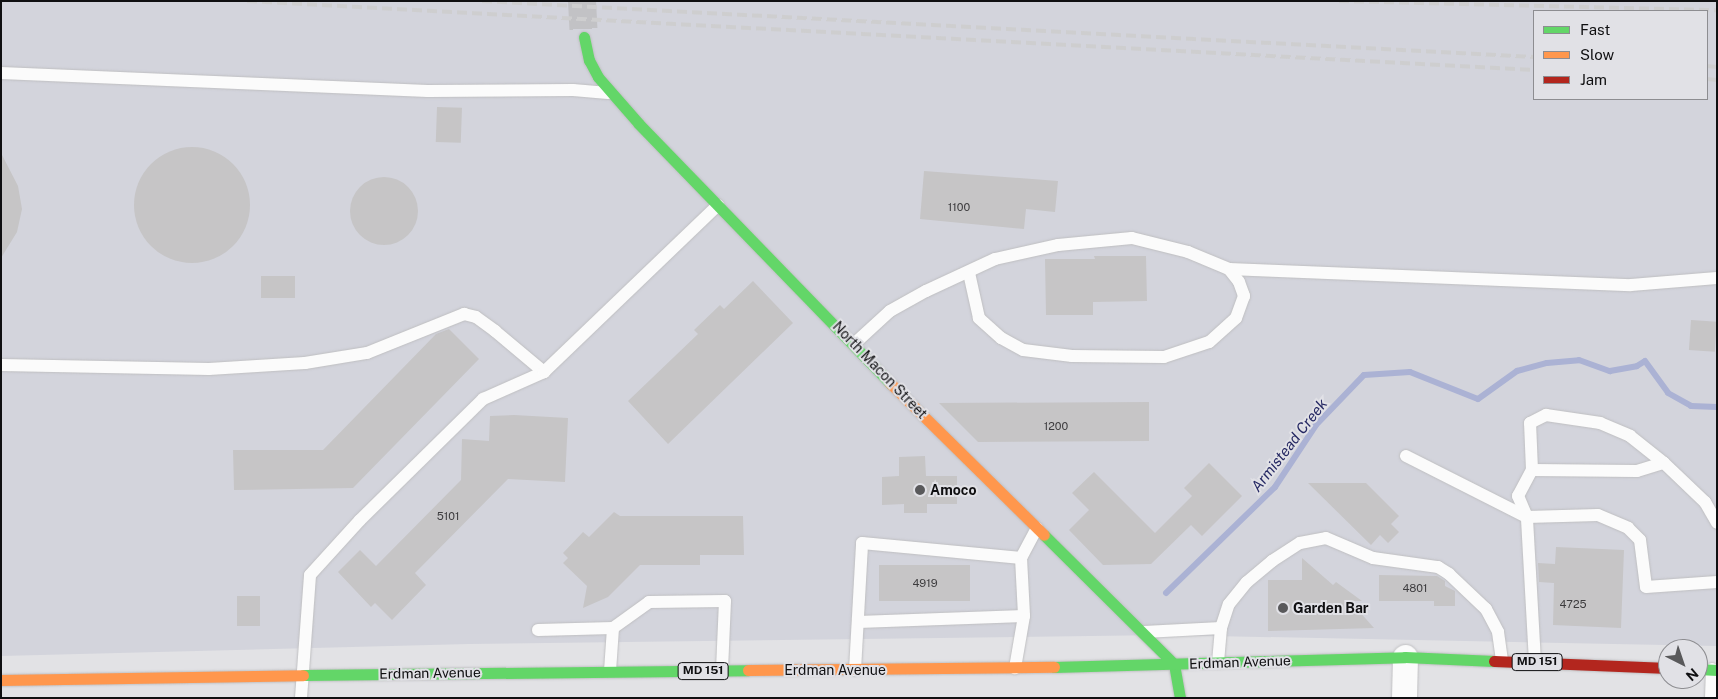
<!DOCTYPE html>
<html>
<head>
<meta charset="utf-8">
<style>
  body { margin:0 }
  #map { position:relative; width:1718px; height:699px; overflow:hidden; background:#e2e2e5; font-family:"Public Sans",sans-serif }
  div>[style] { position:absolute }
  .built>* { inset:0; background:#d3d4dc }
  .stream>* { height:6px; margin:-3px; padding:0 3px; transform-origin:3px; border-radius:3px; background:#abb2d4 }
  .building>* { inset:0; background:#c6c5c6; transform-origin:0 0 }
  .round { border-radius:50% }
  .secondary-tunnel>* { height:28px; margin-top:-14px; transform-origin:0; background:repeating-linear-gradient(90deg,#c2c2c5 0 28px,transparent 0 42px) }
  .roads { filter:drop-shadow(0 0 1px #bfbfc1) drop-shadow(0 0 1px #bfbfc1) }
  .lane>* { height:12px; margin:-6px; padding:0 6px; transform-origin:6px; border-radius:6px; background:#fbfbfb }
  .street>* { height:25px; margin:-12.5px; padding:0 12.5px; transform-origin:12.5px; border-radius:12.5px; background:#fbfbfb }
  .fast>* { height:11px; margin:-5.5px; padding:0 5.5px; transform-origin:5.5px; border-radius:5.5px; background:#63d668 }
  .slow>* { height:11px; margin:-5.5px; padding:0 5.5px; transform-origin:5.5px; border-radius:5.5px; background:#ff974d }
  .jam>* { height:11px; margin:-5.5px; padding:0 5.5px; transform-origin:5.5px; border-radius:5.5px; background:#b3261e }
  .rail>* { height:4px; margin-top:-2px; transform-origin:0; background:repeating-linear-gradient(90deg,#cececf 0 10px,transparent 0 15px) }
  .dots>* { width:14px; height:14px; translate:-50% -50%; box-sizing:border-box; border:2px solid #e1e1e6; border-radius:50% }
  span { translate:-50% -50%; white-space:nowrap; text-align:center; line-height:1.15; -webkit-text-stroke:4px #e1e1e6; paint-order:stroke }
  .number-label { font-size:11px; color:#3d3c3e }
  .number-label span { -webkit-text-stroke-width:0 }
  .shield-label span { padding:1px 4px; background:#e1e1e6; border:1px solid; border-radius:4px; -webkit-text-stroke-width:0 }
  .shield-label { font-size:12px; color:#0f0f11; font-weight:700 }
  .street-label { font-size:14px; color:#0f0f11 }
  .poi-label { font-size:14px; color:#0f0f11; font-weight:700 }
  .left { translate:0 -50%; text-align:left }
  .water-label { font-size:15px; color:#252863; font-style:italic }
  .frame { position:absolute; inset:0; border:2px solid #0f0f11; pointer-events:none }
  .legend { position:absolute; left:1533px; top:10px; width:175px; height:90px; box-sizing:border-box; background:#e1e1e6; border:1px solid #8d8d91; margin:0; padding:6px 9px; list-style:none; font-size:15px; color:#0f0f11 }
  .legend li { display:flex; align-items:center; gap:10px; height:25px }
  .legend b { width:25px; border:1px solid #8d8d91 }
  .north { position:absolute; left:1658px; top:639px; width:50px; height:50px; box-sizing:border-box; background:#e1e1e6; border:1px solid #8d8d91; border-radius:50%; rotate:139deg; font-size:14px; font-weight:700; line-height:20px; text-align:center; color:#0f0f11 }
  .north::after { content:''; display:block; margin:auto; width:18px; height:22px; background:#59595b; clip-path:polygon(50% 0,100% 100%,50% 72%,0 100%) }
</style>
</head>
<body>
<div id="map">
  <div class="built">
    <div style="clip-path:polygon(evenodd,1px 1px,1717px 1px,1717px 646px,1165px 635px,469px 644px,1px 656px,1px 1px,1534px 11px,1707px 11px,1707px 99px,1534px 99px,1534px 11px)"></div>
  </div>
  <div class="stream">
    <div style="left:1166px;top:593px;width:152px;rotate:-44.2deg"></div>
    <div style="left:1275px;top:487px;width:74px;rotate:-56.5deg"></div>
    <div style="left:1316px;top:425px;width:69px;rotate:-46.2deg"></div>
    <div style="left:1364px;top:375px;width:46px;rotate:-3.7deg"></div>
    <div style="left:1410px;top:372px;width:73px;rotate:21.7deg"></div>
    <div style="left:1478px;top:399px;width:48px;rotate:-35.7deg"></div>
    <div style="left:1517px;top:371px;width:31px;rotate:-15deg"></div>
    <div style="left:1547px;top:363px;width:32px;rotate:-5deg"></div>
    <div style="left:1579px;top:360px;width:33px;rotate:20deg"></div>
    <div style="left:1610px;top:371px;width:27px;rotate:-10deg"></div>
    <div style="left:1637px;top:366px;width:9px;rotate:-32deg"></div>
    <div style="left:1645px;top:361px;width:39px;rotate:54deg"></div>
    <div style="left:1668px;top:393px;width:26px;rotate:29deg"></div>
    <div style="left:1691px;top:406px;width:26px;rotate:2deg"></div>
  </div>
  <div class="building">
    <div style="left:437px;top:107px;width:25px;height:35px;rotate:2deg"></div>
    <div class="round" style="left:134px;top:147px;width:116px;height:116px"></div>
    <div style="clip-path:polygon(1px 153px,18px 186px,22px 209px,17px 232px,1px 258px)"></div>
    <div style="clip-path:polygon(924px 171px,1058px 181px,1055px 212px,1026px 209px,1024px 229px,920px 219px)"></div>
    <div class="round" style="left:350px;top:177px;width:68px;height:68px"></div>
    <div style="clip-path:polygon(1094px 256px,1146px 256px,1147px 301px,1093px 302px,1093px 315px,1046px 315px,1045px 259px,1095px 259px)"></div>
    <div style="left:295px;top:276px;width:22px;height:34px;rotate:90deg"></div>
    <div style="clip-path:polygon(753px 281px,793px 323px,668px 444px,628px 401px,698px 334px,694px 330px,720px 305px,724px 309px)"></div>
    <div style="left:1691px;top:320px;width:26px;height:30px;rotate:4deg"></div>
    <div style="clip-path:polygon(449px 329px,479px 359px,353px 488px,234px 490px,233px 450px,323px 450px,436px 334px)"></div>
    <div style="clip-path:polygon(1149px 402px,1149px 441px,978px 442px,939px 403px)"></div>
    <div style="clip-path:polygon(514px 415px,568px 418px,565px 482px,508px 479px,415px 573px,426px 585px,392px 620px,375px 603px,371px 607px,338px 572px,360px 550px,376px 566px,461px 480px,462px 439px,489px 441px,490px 416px)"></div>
    <div style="clip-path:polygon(925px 456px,926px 476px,957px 476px,957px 504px,927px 504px,927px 513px,904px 513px,904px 504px,882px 505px,882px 477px,899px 476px,899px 457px)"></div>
    <div style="clip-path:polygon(1209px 463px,1242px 496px,1202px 536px,1191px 525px,1151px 564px,1103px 565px,1069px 530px,1089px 510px,1072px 493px,1094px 472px,1155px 533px,1192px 496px,1184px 488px)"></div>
    <div style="clip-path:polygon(1308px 483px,1366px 483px,1399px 516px,1391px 524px,1399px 532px,1388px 543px,1380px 535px,1371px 545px)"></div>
    <div style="clip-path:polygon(614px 512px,620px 516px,743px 516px,744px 555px,700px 555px,700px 565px,640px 565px,608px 597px,583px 608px,587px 586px,563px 563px,568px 558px,563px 553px,583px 532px,589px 537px)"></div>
    <div style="clip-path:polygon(1556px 547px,1624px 550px,1621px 628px,1553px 625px,1554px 583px,1539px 582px,1538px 563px,1555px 564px)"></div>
    <div style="clip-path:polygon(1302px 558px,1333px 585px,1336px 582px,1362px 601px,1350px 601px,1374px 628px,1268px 631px,1268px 580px,1302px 580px)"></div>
    <div style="left:879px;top:565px;width:91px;height:36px"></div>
    <div style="clip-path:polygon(1379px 575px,1437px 576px,1445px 581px,1445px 586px,1455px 591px,1455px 606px,1434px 606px,1434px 601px,1379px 601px)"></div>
    <div style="left:237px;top:596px;width:23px;height:30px"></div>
  </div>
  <div class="secondary-tunnel">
    <div style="left:582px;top:1px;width:36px;rotate:87deg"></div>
  </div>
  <div class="roads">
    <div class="lane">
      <div style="left:1px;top:73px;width:427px;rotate:2.4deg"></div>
      <div style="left:428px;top:91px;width:145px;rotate:-0.4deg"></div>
      <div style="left:573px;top:90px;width:35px;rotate:5deg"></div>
      <div style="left:1229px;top:269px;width:402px;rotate:2.3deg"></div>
      <div style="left:1631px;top:285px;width:86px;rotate:-4.7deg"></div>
      <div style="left:854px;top:344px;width:49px;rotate:-42.5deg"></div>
      <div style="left:890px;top:311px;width:41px;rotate:-29.1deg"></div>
      <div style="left:926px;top:291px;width:76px;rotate:-24.9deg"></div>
      <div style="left:995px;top:259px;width:65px;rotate:-12.5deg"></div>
      <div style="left:1058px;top:245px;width:74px;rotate:-5.4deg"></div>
      <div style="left:1132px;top:238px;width:58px;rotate:14deg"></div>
      <div style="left:1188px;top:252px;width:44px;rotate:22.5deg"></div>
      <div style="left:1229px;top:269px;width:16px;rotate:52deg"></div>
      <div style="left:1239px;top:282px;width:15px;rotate:70deg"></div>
      <div style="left:1244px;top:296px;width:23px;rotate:110deg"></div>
      <div style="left:1236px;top:318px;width:36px;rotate:138deg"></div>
      <div style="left:1209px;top:342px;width:47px;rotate:161.6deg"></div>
      <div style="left:1164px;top:357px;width:92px;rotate:-179.4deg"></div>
      <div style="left:1072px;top:356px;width:49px;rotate:-173deg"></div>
      <div style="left:1023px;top:350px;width:25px;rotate:-151deg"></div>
      <div style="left:1001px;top:338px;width:30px;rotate:-138deg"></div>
      <div style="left:979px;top:318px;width:46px;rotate:-102.5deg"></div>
      <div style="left:1px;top:365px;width:208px;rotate:1.1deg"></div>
      <div style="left:209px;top:369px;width:96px;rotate:-3.6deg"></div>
      <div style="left:305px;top:363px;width:63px;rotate:-9.2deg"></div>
      <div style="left:367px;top:353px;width:105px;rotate:-21.9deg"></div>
      <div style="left:464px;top:314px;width:12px;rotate:14deg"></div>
      <div style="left:476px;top:317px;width:24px;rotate:36deg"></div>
      <div style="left:495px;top:331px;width:64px;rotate:39.9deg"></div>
      <div style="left:1406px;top:456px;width:136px;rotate:26.8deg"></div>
      <div style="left:1527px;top:517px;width:71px;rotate:-1.6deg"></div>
      <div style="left:1598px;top:515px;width:33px;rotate:23deg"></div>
      <div style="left:1628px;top:528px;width:17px;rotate:45deg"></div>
      <div style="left:1640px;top:540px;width:47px;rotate:82.7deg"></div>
      <div style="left:1646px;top:587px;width:71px;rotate:-4deg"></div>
      <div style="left:1532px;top:470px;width:47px;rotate:-92.4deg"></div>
      <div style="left:1530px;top:423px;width:18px;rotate:-27deg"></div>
      <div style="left:1546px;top:415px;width:55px;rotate:8.4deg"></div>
      <div style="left:1600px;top:423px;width:33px;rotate:23deg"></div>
      <div style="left:1630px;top:436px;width:43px;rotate:38.5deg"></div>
      <div style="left:1021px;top:558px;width:58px;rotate:87deg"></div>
      <div style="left:858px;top:622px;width:166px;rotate:-2.1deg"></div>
      <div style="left:1024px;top:616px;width:53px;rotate:99.8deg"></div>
      <div style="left:1221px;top:628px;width:25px;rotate:-72deg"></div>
      <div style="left:1229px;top:604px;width:28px;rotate:-51deg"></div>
      <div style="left:1247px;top:582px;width:33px;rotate:-40deg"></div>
      <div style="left:1272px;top:561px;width:33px;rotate:-33deg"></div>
      <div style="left:1300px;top:543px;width:26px;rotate:-11deg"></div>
      <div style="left:1326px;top:538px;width:51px;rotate:23.1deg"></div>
      <div style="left:1373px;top:558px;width:66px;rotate:7.9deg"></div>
      <div style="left:1438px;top:567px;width:13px;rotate:32deg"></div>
      <div style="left:1449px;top:574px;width:51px;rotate:43.4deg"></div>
      <div style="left:1486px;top:609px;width:26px;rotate:62deg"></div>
      <div style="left:1498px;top:632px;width:28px;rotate:82deg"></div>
      <div style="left:538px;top:630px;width:75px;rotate:-1.5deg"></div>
      <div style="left:1144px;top:632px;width:77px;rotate:-3deg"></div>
      <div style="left:1221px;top:628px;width:35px;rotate:95deg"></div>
      <div style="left:1535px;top:662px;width:145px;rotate:-93.2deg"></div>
      <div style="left:1527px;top:517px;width:23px;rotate:-113deg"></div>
      <div style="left:1518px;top:496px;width:30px;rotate:-62deg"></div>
      <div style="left:1532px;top:470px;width:105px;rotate:0.5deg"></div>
      <div style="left:1637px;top:471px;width:28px;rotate:-17deg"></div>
      <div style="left:1664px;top:463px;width:57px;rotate:43.6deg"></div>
      <div style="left:1705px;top:502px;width:24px;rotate:60deg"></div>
      <div style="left:855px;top:670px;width:127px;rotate:-86.8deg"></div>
      <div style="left:862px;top:543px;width:160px;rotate:5.4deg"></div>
      <div style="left:1021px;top:558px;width:34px;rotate:-62deg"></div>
      <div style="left:610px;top:671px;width:43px;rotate:-86deg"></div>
      <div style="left:613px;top:628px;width:44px;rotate:-35.8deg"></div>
      <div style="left:649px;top:602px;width:76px;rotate:-0.8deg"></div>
      <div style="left:725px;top:601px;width:70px;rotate:92.5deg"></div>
      <div style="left:301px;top:698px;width:123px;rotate:-85.8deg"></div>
      <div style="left:310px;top:575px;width:74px;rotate:-47.7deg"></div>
      <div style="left:360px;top:520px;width:173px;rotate:-44.5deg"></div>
      <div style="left:483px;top:399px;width:67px;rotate:-23.9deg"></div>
      <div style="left:544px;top:372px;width:241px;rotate:-43.8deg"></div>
      <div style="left:1711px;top:698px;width:29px;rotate:-88deg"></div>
    </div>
    <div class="street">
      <div style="left:1404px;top:698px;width:41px;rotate:-88.6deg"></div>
    </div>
    <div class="fast">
      <div style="left:584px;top:37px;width:24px;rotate:78deg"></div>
      <div style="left:589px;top:60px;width:19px;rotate:62deg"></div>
      <div style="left:598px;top:77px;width:62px;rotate:48.9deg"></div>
      <div style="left:639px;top:124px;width:361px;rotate:45.9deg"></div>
      <div style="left:1044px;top:535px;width:183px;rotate:44.8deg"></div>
      <div style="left:1174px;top:664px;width:35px;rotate:80deg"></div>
      <div style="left:1054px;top:667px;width:351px;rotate:-1.6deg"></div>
      <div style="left:1405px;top:657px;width:89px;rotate:2.6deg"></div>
      <div style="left:1698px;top:669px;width:19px;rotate:3deg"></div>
      <div style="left:303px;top:675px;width:445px;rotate:-0.6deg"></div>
    </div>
    <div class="slow">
      <div style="left:890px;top:383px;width:216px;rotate:44.6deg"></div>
      <div style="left:748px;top:670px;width:306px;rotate:-0.6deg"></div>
      <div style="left:1px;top:680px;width:302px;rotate:-0.9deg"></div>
    </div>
    <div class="jam">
      <div style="left:1494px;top:661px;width:174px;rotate:2.3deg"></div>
    </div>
  </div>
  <div class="rail">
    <div style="left:247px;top:1px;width:1289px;rotate:3.07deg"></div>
    <div style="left:482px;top:1px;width:1053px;rotate:3.05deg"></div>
    <div style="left:1339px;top:1px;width:378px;rotate:1.4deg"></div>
    <div style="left:1707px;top:66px;width:10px;rotate:6deg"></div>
    <div style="left:1707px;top:79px;width:10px;rotate:6deg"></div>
  </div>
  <div class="dots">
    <div style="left:920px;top:490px;background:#59595b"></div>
    <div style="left:1283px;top:608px;background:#59595b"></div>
  </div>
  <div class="number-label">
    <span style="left:959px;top:207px">1100</span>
    <span style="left:1056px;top:426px">1200</span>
    <span style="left:448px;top:516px">5101</span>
    <span style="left:925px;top:583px">4919</span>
    <span style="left:1415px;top:588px">4801</span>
    <span style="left:1573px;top:604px">4725</span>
  </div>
  <div class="shield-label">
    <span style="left:1537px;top:662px">MD 151</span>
    <span style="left:703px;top:671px">MD 151</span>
  </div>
  <div class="street-label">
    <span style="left:880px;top:370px;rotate:46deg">North Macon Street</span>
    <span style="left:1240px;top:662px;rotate:-2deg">Erdman Avenue</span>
    <span style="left:835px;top:670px">Erdman Avenue</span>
    <span style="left:430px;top:673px;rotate:-1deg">Erdman Avenue</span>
  </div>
  <div class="poi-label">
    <span class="left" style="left:930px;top:490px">Amoco</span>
    <span class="left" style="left:1293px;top:608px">Garden Bar</span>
  </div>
  <div class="water-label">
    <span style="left:1289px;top:445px;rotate:-52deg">Armistead Creek</span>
  </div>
  <div class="frame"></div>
  <ul class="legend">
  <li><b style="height:6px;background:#63d668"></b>Fast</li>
  <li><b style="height:6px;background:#ff974d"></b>Slow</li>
  <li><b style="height:6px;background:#b3261e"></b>Jam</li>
  </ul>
  <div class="north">N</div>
</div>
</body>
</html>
